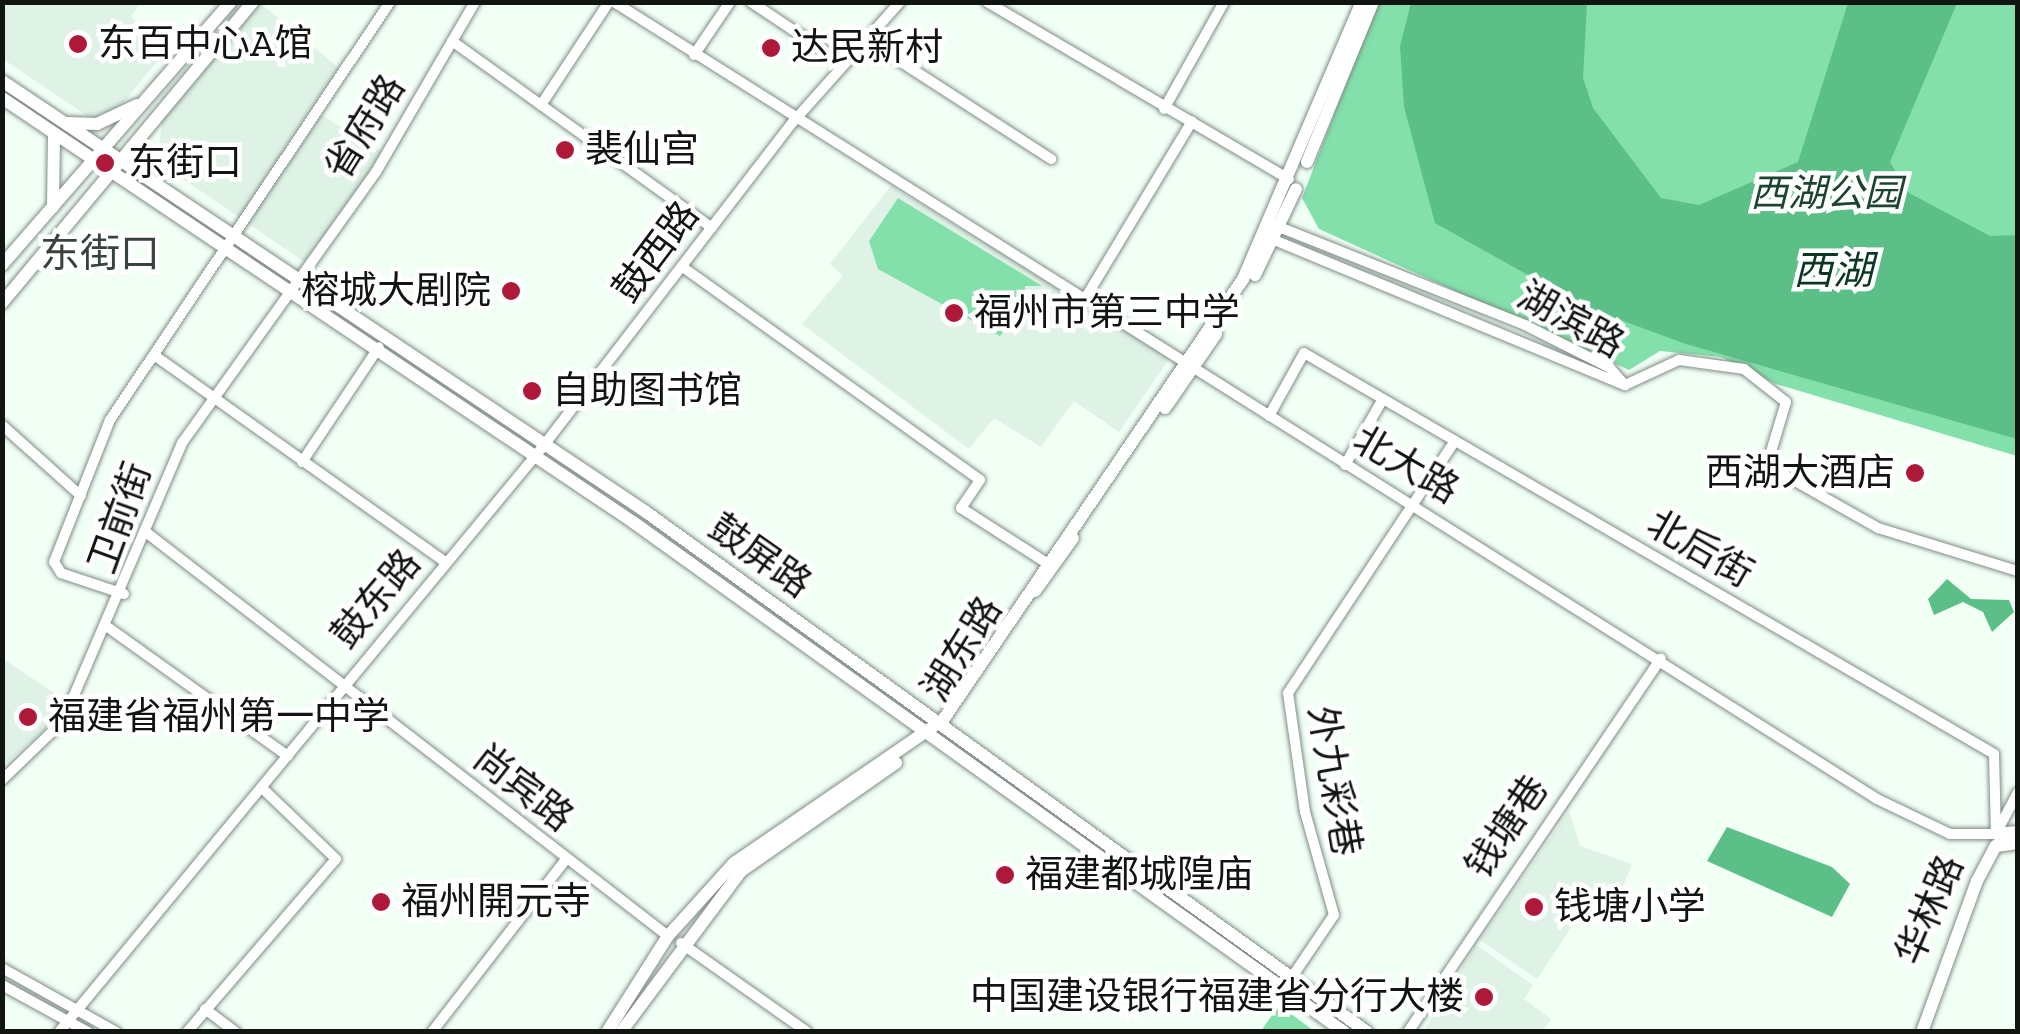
<!DOCTYPE html>
<html>
<head>
<meta charset="utf-8">
<style>
  body { margin:0 }
  #map { position:relative; width:2020px; height:1034px; overflow:hidden; background:#f1fff5; font-family:"Zilla Slab","Noto Sans SC",serif }
  div>[style] { position:absolute }
  .built>* { inset:0; background:#def2e5 }
  .green>* { inset:0; background:#83e0aa }
  .water>* { inset:0; background:#5bbf87 }
  .roads { filter:drop-shadow(0 0 2px #7f8c84) drop-shadow(0 0 2px #7f8c84) }
  .minor>* { height:10px; margin:-5px; padding:0 5px; transform-origin:5px; border-radius:5px; background:#fff }
  .major>* { height:12px; margin:-6px; padding:0 6px; transform-origin:6px; border-radius:6px; background:#fff }
  .dots>* { width:28px; height:28px; translate:-50% -50%; box-sizing:border-box; border:5px solid #fff; border-radius:50% }
  span { translate:-50% -50%; white-space:nowrap; text-align:center; line-height:1.15; -webkit-text-stroke:9px #fff; paint-order:stroke }
  .poi-label { font-size:38px; color:#111512 }
  .left { translate:0 -50%; text-align:left }
  .right { translate:-100% -50%; text-align:right }
  .street-label { font-size:38px; color:#111512 }
  .park-label { font-size:38px; color:#1b452e; font-style:italic }
  .neighbourhood-label { font-size:40px; color:#38433c }
  .water-label { font-size:40px; color:#0b3721; font-style:italic }
  .frame { position:absolute; inset:0; border:5px solid #111512; pointer-events:none }
</style>
</head>
<body>
<div id="map">
  <div class="built">
    <div style="clip-path:polygon(2px 3px,140px 3px,131px 17px,168px 48px,116px 112px,92px 119px,3px 59px)"></div>
    <div style="clip-path:polygon(260px 3px,345px 73px,318px 113px,384px 153px,306px 263px,157px 161px,163px 115px)"></div>
    <div style="clip-path:polygon(891px 186px,1171px 356px,1119px 432px,1074px 401px,1041px 447px,994px 418px,969px 449px,802px 324px,843px 276px,830px 264px)"></div>
    <div style="clip-path:polygon(2px 658px,63px 699px,46px 728px,3px 766px)"></div>
    <div style="clip-path:polygon(1569px 811px,1580px 846px,1632px 864px,1613px 910px,1590px 899px,1537px 979px,1480px 940px)"></div>
    <div style="clip-path:polygon(1476px 945px,1533px 985px,1524px 999px,1551px 1019px,1543px 1031px,1424px 1031px)"></div>
  </div>
  <div class="green">
    <div style="clip-path:polygon(1377px 3px,2017px 3px,2017px 456px,1776px 384px,1721px 357px,1660px 351px,1629px 370px,1319px 229px,1302px 198px)"></div>
    <div style="clip-path:polygon(898px 198px,1042px 286px,1025px 286px,1026px 305px,1000px 336px,878px 269px,869px 241px)"></div>
    <div style="clip-path:polygon(1279px 1005px,1314px 1031px,1261px 1031px)"></div>
  </div>
  <div class="water">
    <div style="clip-path:polygon(1411px 3px,1587px 3px,1583px 78px,1593px 108px,1661px 198px,1699px 205px,1798px 162px,1848px 3px,1957px 3px,1890px 162px,1909px 193px,1990px 236px,2017px 235px,2017px 439px,1686px 344px,1585px 307px,1435px 223px,1404px 107px,1400px 46px)"></div>
    <div style="clip-path:polygon(1947px 579px,1971px 599px,2009px 600px,2014px 612px,1992px 632px,1983px 612px,1963px 602px,1934px 615px,1928px 599px)"></div>
    <div style="clip-path:polygon(1727px 827px,1832px 867px,1850px 884px,1832px 917px,1707px 861px)"></div>
  </div>
  <div class="roads">
    <div class="minor">
      <div style="left:614px;top:2px;width:1493px;rotate:32.25deg"></div>
      <div style="left:1877px;top:799px;width:81px;rotate:25.6deg"></div>
      <div style="left:1950px;top:834px;width:46px"></div>
      <div style="left:751px;top:2px;width:110px;rotate:33.8deg"></div>
      <div style="left:987px;top:2px;width:350px;rotate:30.4deg"></div>
      <div style="left:864px;top:38px;width:223px;rotate:32.9deg"></div>
      <div style="left:452px;top:41px;width:320px;rotate:35.7deg"></div>
      <div style="left:694px;top:55px;width:64px;rotate:-55.8deg"></div>
      <div style="left:541px;top:105px;width:123px;rotate:-56.6deg"></div>
      <div style="left:1164px;top:109px;width:123px;rotate:-60.7deg"></div>
      <div style="left:1274px;top:225px;width:270px;rotate:21.7deg"></div>
      <div style="left:1525px;top:325px;width:95px;rotate:26.8deg"></div>
      <div style="left:1610px;top:368px;width:23px;rotate:49deg"></div>
      <div style="left:1267px;top:237px;width:386px;rotate:22.5deg"></div>
      <div style="left:684px;top:268px;width:364px;rotate:35.6deg"></div>
      <div style="left:980px;top:480px;width:34px;rotate:124deg"></div>
      <div style="left:961px;top:508px;width:100px;rotate:32.7deg"></div>
      <div style="left:1083px;top:302px;width:211px;rotate:-58.9deg"></div>
      <div style="left:154px;top:355px;width:357px;rotate:35.4deg"></div>
      <div style="left:1625px;top:385px;width:60px;rotate:-24.8deg"></div>
      <div style="left:1679px;top:360px;width:66px;rotate:7.9deg"></div>
      <div style="left:1744px;top:369px;width:53px;rotate:38.2deg"></div>
      <div style="left:1786px;top:402px;width:66px;rotate:106.8deg"></div>
      <div style="left:1767px;top:465px;width:128px;rotate:29.6deg"></div>
      <div style="left:1878px;top:528px;width:146px;rotate:17.1deg"></div>
      <div style="left:1269px;top:416px;width:72px;rotate:-60.9deg"></div>
      <div style="left:1304px;top:353px;width:798px;rotate:30.16deg"></div>
      <div style="left:1994px;top:754px;width:80px;rotate:88.6deg"></div>
      <div style="left:2px;top:425px;width:106px;rotate:41.9deg"></div>
      <div style="left:302px;top:462px;width:138px;rotate:-56.2deg"></div>
      <div style="left:1345px;top:465px;width:76px;rotate:-60.1deg"></div>
      <div style="left:147px;top:533px;width:659px;rotate:37.72deg"></div>
      <div style="left:124px;top:594px;width:66px;rotate:-161.6deg"></div>
      <div style="left:61px;top:573px;width:13px;rotate:-122deg"></div>
      <div style="left:54px;top:562px;width:153px;rotate:-68.5deg"></div>
      <div style="left:110px;top:420px;width:503px;rotate:-56.18deg"></div>
      <div style="left:109px;top:628px;width:220px;rotate:35.6deg"></div>
      <div style="left:2px;top:780px;width:85px;rotate:-44deg"></div>
      <div style="left:63px;top:721px;width:302px;rotate:-66.8deg"></div>
      <div style="left:182px;top:443px;width:333px;rotate:-54.4deg"></div>
      <div style="left:376px;top:172px;width:197px;rotate:-59.8deg"></div>
      <div style="left:2000px;top:826px;width:38px;rotate:-62deg"></div>
      <div style="left:681px;top:943px;width:154px;rotate:35.2deg"></div>
      <div style="left:2px;top:968px;width:131px;rotate:29.3deg"></div>
      <div style="left:1292px;top:977px;width:75px;rotate:-55.9deg"></div>
      <div style="left:1334px;top:915px;width:107px;rotate:-105.7deg"></div>
      <div style="left:1305px;top:812px;width:120px;rotate:-98.1deg"></div>
      <div style="left:1288px;top:693px;width:302px;rotate:-56.5deg"></div>
      <div style="left:2px;top:985px;width:98px;rotate:28.7deg"></div>
      <div style="left:205px;top:1009px;width:39px;rotate:37deg"></div>
      <div style="left:59px;top:1032px;width:756px;rotate:-50.42deg"></div>
      <div style="left:541px;top:449px;width:413px;rotate:-52.4deg"></div>
      <div style="left:793px;top:122px;width:161px;rotate:-48.3deg"></div>
      <div style="left:187px;top:1032px;width:228px;rotate:-49.3deg"></div>
      <div style="left:336px;top:859px;width:103px;rotate:-136.2deg"></div>
      <div style="left:432px;top:1032px;width:219px;rotate:-52.2deg"></div>
      <div style="left:1408px;top:1032px;width:451px;rotate:-55.9deg"></div>
    </div>
    <div class="major">
      <div style="left:2px;top:81px;width:775px;rotate:33.79deg"></div>
      <div style="left:646px;top:512px;width:889px;rotate:35.8deg"></div>
      <div style="left:2px;top:98px;width:760px;rotate:33.9deg"></div>
      <div style="left:633px;top:522px;width:875px;rotate:35.65deg"></div>
      <div style="left:68px;top:123px;width:29px;rotate:2deg"></div>
      <div style="left:97px;top:124px;width:44px;rotate:-25.4deg"></div>
      <div style="left:1307px;top:162px;width:173px;rotate:-67.6deg"></div>
      <div style="left:53px;top:207px;width:71px;rotate:-89.2deg"></div>
      <div style="left:2px;top:265px;width:349px;rotate:-49deg"></div>
      <div style="left:1255px;top:275px;width:95px;rotate:-64.5deg"></div>
      <div style="left:2px;top:303px;width:392px;rotate:-50.2deg"></div>
      <div style="left:1165px;top:408px;width:90px;rotate:-55.4deg"></div>
      <div style="left:1035px;top:591px;width:65px;rotate:-54.4deg"></div>
      <div style="left:1996px;top:834px;width:22px;rotate:-5deg"></div>
      <div style="left:607px;top:1032px;width:114px;rotate:-57.6deg"></div>
      <div style="left:668px;top:936px;width:98px;rotate:-47.9deg"></div>
      <div style="left:734px;top:863px;width:253px;rotate:-34.4deg"></div>
      <div style="left:943px;top:720px;width:533px;rotate:-55.77deg"></div>
      <div style="left:1243px;top:279px;width:301px;rotate:-66.8deg"></div>
      <div style="left:621px;top:1032px;width:201px;rotate:-53.3deg"></div>
      <div style="left:741px;top:871px;width:189px;rotate:-34.9deg"></div>
      <div style="left:1922px;top:1032px;width:161px;rotate:-70deg"></div>
      <div style="left:1977px;top:881px;width:40px;rotate:-62deg"></div>
      <div style="left:1996px;top:846px;width:22px;rotate:-8deg"></div>
    </div>
  </div>
  <div class="dots">
    <div style="left:78px;top:44px;background:#ae193a"></div>
    <div style="left:771px;top:48px;background:#ae193a"></div>
    <div style="left:565px;top:150px;background:#ae193a"></div>
    <div style="left:105px;top:163px;background:#ae193a"></div>
    <div style="left:511px;top:291px;background:#ae193a"></div>
    <div style="left:954px;top:313px;background:#ae193a"></div>
    <div style="left:532px;top:391px;background:#ae193a"></div>
    <div style="left:1915px;top:473px;background:#ae193a"></div>
    <div style="left:28px;top:717px;background:#ae193a"></div>
    <div style="left:1005px;top:875px;background:#ae193a"></div>
    <div style="left:381px;top:902px;background:#ae193a"></div>
    <div style="left:1534px;top:907px;background:#ae193a"></div>
    <div style="left:1484px;top:997px;background:#ae193a"></div>
  </div>
  <div class="poi-label">
    <span class="left" style="left:98px;top:44px">东百中心A馆</span>
    <span class="left" style="left:791px;top:48px">达民新村</span>
    <span class="left" style="left:585px;top:150px">裴仙宫</span>
    <span class="left" style="left:128px;top:163px">东街口</span>
    <span class="right" style="left:491px;top:291px">榕城大剧院</span>
    <span class="left" style="left:974px;top:313px">福州市第三中学</span>
    <span class="left" style="left:552px;top:391px">自助图书馆</span>
    <span class="right" style="left:1895px;top:473px">西湖大酒店</span>
    <span class="left" style="left:48px;top:717px">福建省福州第一中学</span>
    <span class="left" style="left:1025px;top:875px">福建都城隍庙</span>
    <span class="left" style="left:401px;top:902px">福州開元寺</span>
    <span class="left" style="left:1554px;top:907px">钱塘小学</span>
    <span class="right" style="left:1464px;top:997px">中国建设银行福建省分行大楼</span>
  </div>
  <div class="street-label">
    <span style="left:365px;top:127px;rotate:-58deg">省府路</span>
    <span style="left:656px;top:252px;rotate:-53deg">鼓西路</span>
    <span style="left:1571px;top:320px;rotate:29deg">湖滨路</span>
    <span style="left:1406px;top:465px;rotate:30deg">北大路</span>
    <span style="left:120px;top:518px;rotate:-70deg">卫前街</span>
    <span style="left:1700px;top:549px;rotate:30deg">北后街</span>
    <span style="left:760px;top:556px;rotate:35deg">鼓屏路</span>
    <span style="left:376px;top:599px;rotate:-50deg">鼓东路</span>
    <span style="left:962px;top:649px;rotate:-58deg">湖东路</span>
    <span style="left:1334px;top:781px;rotate:80deg">外九彩巷</span>
    <span style="left:523px;top:788px;rotate:38deg">尚宾路</span>
    <span style="left:1507px;top:827px;rotate:-56deg">钱塘巷</span>
    <span style="left:1930px;top:910px;rotate:-67deg">华林路</span>
  </div>
  <div class="park-label">
    <span style="left:1826px;top:194px">西湖公园</span>
  </div>
  <div class="neighbourhood-label">
    <span style="left:100px;top:253px">东街口</span>
  </div>
  <div class="water-label">
    <span style="left:1833px;top:270px">西湖</span>
  </div>
  <div class="frame"></div>
</div>
</body>
</html>
